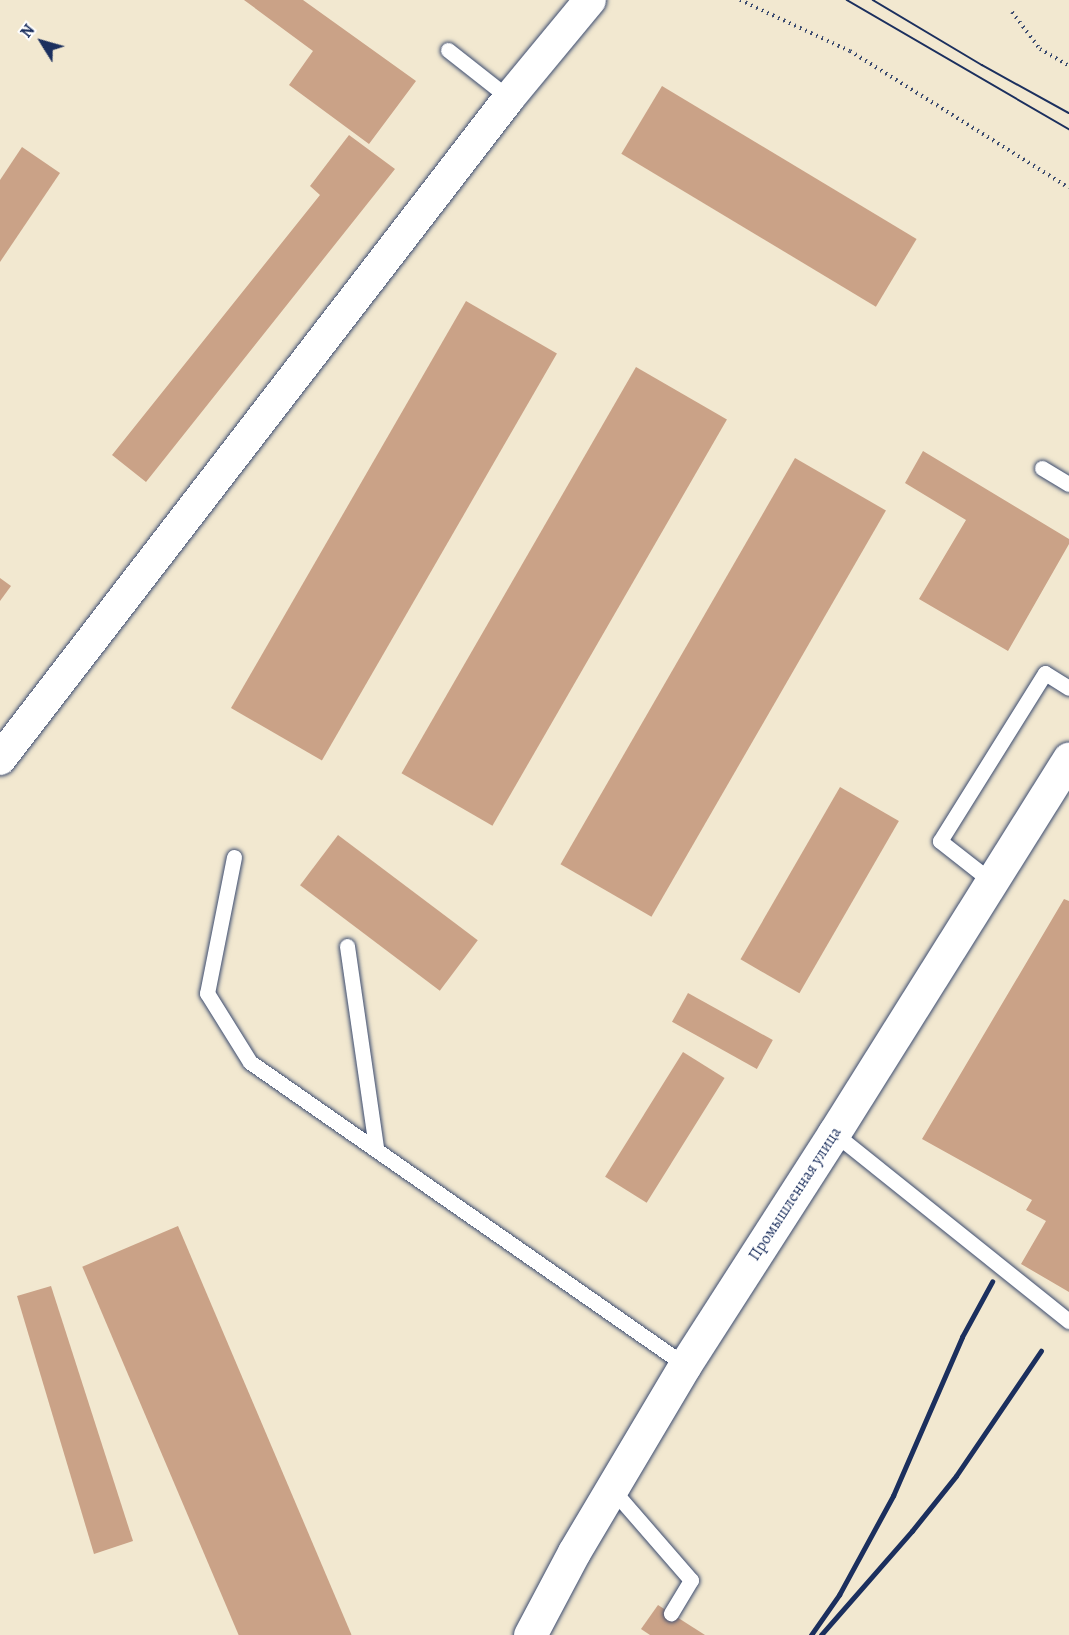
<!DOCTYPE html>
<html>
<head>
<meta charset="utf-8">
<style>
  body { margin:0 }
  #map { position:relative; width:1069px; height:1635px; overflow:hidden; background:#f2e8d0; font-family:Alegreya,serif }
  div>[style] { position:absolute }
  .building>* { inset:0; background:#caa287; transform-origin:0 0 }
  .path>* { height:4px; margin-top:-2px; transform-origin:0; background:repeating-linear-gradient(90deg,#3b4b6f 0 1.5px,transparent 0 6px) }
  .roads { filter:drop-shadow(0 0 2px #3b4b6f) drop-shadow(0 0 2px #3b4b6f) }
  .service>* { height:15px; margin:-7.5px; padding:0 7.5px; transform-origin:7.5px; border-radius:7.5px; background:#fff }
  .minor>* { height:32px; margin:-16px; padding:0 16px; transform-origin:16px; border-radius:16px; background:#fff }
  .tertiary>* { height:33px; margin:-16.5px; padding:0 16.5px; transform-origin:16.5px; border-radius:16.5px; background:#fff }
  .tram>* { height:1.5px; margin:-0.75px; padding:0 0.75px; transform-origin:0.75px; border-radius:0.75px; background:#1b2f5e }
  .rail>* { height:4.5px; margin:-2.25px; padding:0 2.25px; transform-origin:2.25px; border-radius:2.25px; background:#1b2f5e }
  span { translate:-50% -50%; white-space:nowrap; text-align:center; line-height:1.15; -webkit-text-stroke:6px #fff; paint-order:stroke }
  .street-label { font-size:16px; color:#1b2f5e }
  .north { position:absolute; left:12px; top:12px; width:60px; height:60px; -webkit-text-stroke:4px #fff; paint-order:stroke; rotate:307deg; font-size:16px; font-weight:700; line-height:24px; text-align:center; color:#1b2f5e }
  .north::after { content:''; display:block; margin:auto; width:21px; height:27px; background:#1b2f5e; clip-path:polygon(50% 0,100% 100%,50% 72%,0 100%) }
</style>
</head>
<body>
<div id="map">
  <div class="building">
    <div style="clip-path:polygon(244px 0,303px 0,416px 81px,369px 144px,289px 85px,313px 51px)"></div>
    <div style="left:662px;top:86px;width:297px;height:79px;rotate:31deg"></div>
    <div style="clip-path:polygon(349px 135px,395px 169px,146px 482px,112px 455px,320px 195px,310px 186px)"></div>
    <div style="clip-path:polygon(22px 147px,60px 173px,0 262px,0 180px)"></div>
    <div style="left:466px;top:301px;width:105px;height:470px;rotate:30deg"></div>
    <div style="left:636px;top:367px;width:105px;height:469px;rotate:30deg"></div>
    <div style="clip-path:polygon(923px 451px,1069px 539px,1069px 544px,1008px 651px,919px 599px,966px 520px,905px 483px)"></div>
    <div style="left:795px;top:458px;width:105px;height:469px;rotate:30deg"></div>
    <div style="clip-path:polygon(0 578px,11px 586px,0 601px)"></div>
    <div style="left:840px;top:787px;width:68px;height:199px;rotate:30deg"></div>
    <div style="left:338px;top:835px;width:175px;height:63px;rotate:37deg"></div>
    <div style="clip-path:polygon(1064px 899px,1069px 901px,1069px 1292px,1021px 1264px,1046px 1221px,1026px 1210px,1032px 1200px,922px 1139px)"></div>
    <div style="left:688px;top:993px;width:97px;height:33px;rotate:29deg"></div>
    <div style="left:683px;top:1052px;width:49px;height:147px;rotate:32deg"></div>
    <div style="left:178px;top:1226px;width:444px;height:104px;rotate:67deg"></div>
    <div style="clip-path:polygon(51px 1286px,133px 1541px,94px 1554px,17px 1296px)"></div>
    <div style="clip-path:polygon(658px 1605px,705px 1635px,650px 1635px,641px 1629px)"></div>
  </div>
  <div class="path">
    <div style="left:740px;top:0;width:121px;rotate:24.9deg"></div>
    <div style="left:850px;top:51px;width:258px;rotate:32deg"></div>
    <div style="left:1012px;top:12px;width:46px;rotate:52.9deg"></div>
    <div style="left:1040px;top:49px;width:34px;rotate:30deg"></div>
  </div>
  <div class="roads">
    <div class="service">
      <div style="left:448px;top:50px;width:78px;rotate:38.2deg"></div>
      <div style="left:1042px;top:468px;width:31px;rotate:31deg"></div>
      <div style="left:234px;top:857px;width:139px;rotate:101.2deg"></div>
      <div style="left:207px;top:993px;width:81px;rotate:58.1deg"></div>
      <div style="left:250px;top:1062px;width:530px;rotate:34.86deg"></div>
      <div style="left:991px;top:881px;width:65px;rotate:-141.9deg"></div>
      <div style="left:940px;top:841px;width:198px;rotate:-58deg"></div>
      <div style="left:1045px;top:673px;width:28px;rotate:32deg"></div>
      <div style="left:347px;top:946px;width:203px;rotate:81.8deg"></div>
      <div style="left:834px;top:1133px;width:301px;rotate:38.7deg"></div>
      <div style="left:611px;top:1488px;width:122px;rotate:49deg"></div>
      <div style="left:691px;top:1580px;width:39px;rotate:121deg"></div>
    </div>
    <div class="minor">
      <div style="left:0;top:759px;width:834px;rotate:-52.4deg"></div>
      <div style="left:509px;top:98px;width:127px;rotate:-50.4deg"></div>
    </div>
    <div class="tertiary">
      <div style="left:530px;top:1635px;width:94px;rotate:-62.1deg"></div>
      <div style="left:574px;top:1552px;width:217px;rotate:-59.3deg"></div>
      <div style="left:685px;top:1365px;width:276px;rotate:-57.3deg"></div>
      <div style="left:834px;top:1133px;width:442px;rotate:-57.9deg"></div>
    </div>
  </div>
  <div class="tram">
    <div style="left:847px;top:0;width:257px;rotate:30.2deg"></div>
    <div style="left:873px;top:0;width:127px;rotate:30.8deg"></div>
    <div style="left:982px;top:65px;width:99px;rotate:28.9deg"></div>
  </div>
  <div class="rail">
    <div style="left:811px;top:1635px;width:49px;rotate:-55deg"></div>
    <div style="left:839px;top:1595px;width:113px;rotate:-61.4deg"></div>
    <div style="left:893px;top:1496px;width:173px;rotate:-66.5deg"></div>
    <div style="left:962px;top:1337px;width:63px;rotate:-61.4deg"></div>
    <div style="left:821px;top:1635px;width:138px;rotate:-48.8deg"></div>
    <div style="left:912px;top:1531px;width:70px;rotate:-51.3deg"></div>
    <div style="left:956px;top:1476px;width:151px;rotate:-55.8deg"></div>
  </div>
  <div class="street-label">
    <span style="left:795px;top:1194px;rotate:-57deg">Промышленная улица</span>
  </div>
  <div class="north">N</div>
</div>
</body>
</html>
